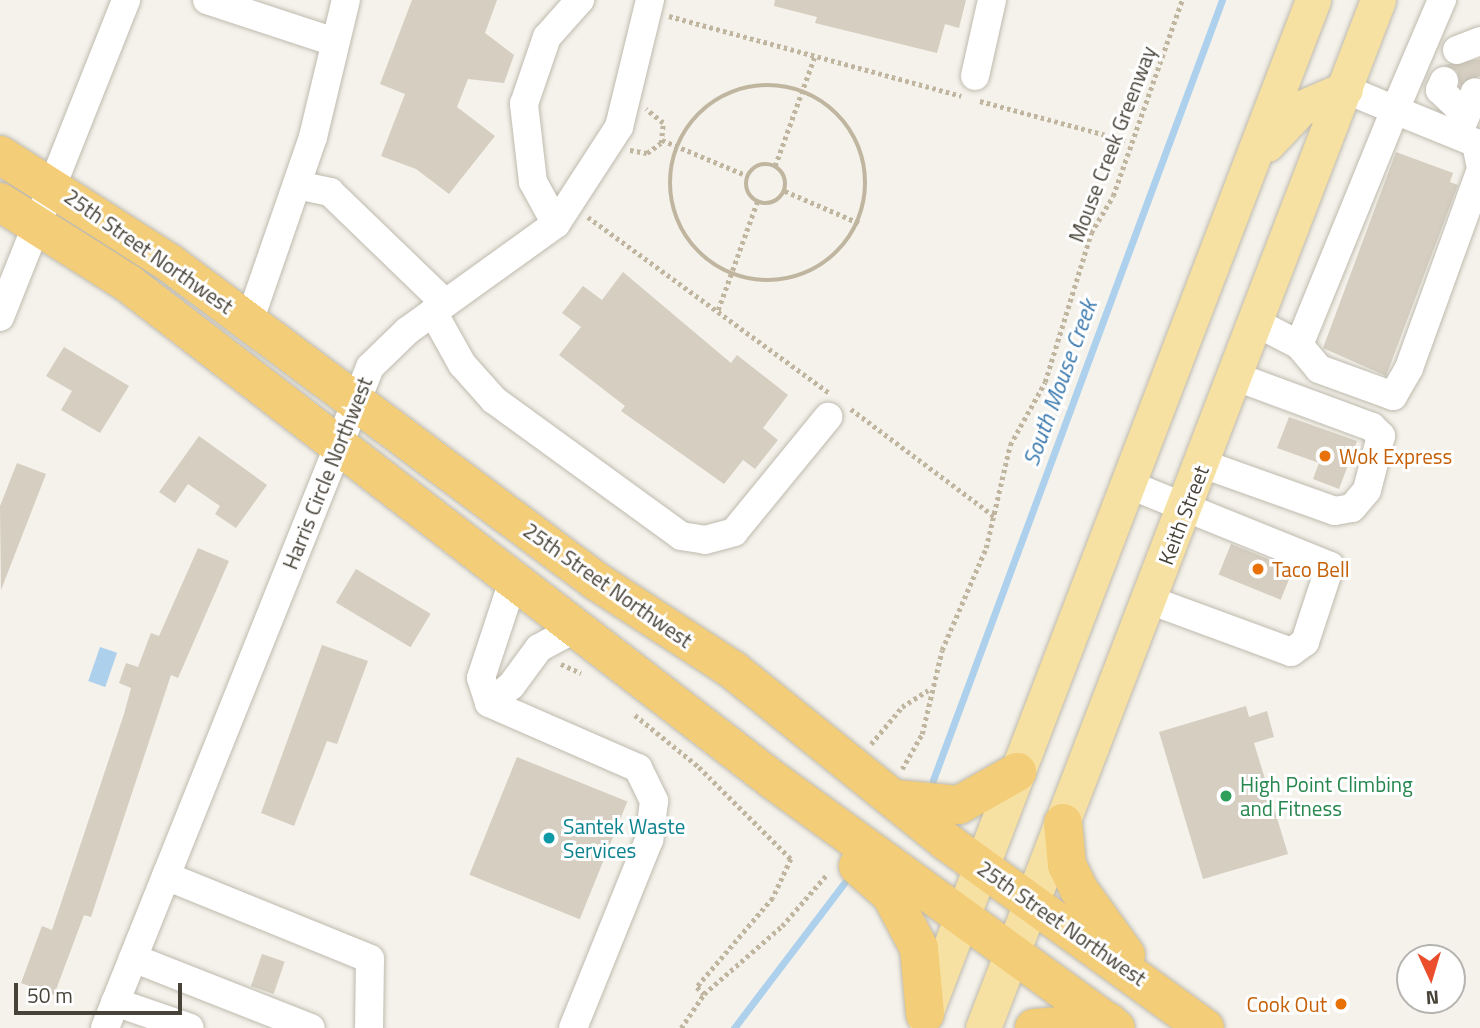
<!DOCTYPE html>
<html>
<head>
<meta charset="utf-8">
<style>
  body { margin:0 }
  #map { position:relative; width:1480px; height:1028px; overflow:hidden; background:#f4f2eb; font-family:"Titillium Web",sans-serif }
  div>[style] { position:absolute }
  .water>* { inset:0; background:#add0ec; transform-origin:0 0 }
  .stream>* { height:7px; margin:-3.5px; padding:0 3.5px; transform-origin:3.5px; border-radius:3.5px; background:#add0ec }
  .building>* { inset:0; background:#d5cec1; transform-origin:0 0 }
  .path>* { height:4.5px; margin-top:-2.25px; transform-origin:0; background:repeating-linear-gradient(90deg,#c0b6a0 0 3.5px,transparent 0 7px) }
  .path>.ring { margin:-2.25px; padding:0; box-sizing:content-box; background:none; border:4.5px solid #c0b6a0; border-radius:50% }
  .roads { filter:drop-shadow(0 0 2px #bfbaae) drop-shadow(0 0 2px #bfbaae) }
  .minor>* { height:28px; margin:-14px; padding:0 14px; transform-origin:14px; border-radius:14px; background:#fff }
  .major>* { height:35px; margin:-17.5px; padding:0 17.5px; transform-origin:17.5px; border-radius:17.5px; background:#f7e1a2 }
  .highway>* { height:38px; margin:-19px; padding:0 19px; transform-origin:19px; border-radius:19px; background:#f3cd77 }
  .dots>* { width:19px; height:19px; translate:-50% -50%; box-sizing:border-box; border:4px solid #fff; border-radius:50% }
  span { translate:-50% -50%; white-space:nowrap; text-align:center; line-height:1.15; -webkit-text-stroke:6px #fff; paint-order:stroke }
  .street-label { font-size:21px; color:#484339 }
  .food-label { font-size:21px; color:#c56008 }
  .left { translate:0 -50%; text-align:left }
  .right { translate:-100% -50%; text-align:right }
  .leisure-label { font-size:21px; color:#27864d }
  .culture-label { font-size:21px; color:#0d838f }
  .water-label { font-size:23px; color:#3a79ad; font-style:italic }
  .north { position:absolute; left:1396px; top:944px; width:70px; height:70px; box-sizing:border-box; background:#fff; border:2px solid #b6b4b0; border-radius:50%; rotate:176deg; font-size:19px; font-weight:700; line-height:28px; text-align:center; color:#484339 }
  .north::after { content:''; display:block; margin:auto; width:24px; height:32px; background:#ea4e2d; clip-path:polygon(50% 0,100% 100%,50% 72%,0 100%) }
  .scale { position:absolute; left:14px; top:983px; width:168px; height:32px; box-sizing:border-box; border:4px solid #484339; border-top:0; padding-left:9px; font-size:21px; line-height:24px; white-space:nowrap; color:#484339; -webkit-text-stroke:5px #fff; paint-order:stroke }
</style>
</head>
<body>
<div id="map">
  <div class="water">
    <div style="left:100px;top:647px;width:18px;height:36px;rotate:19deg"></div>
  </div>
  <div class="stream">
    <div style="left:933px;top:780px;width:832px;rotate:-69.67deg"></div>
    <div style="left:734px;top:1028px;width:182px;rotate:-52.8deg"></div>
  </div>
  <div class="building">
    <div style="clip-path:polygon(412px 0,497px 0,485px 33px,514px 55px,504px 83px,468px 79px,457px 107px,495px 136px,449px 194px,416px 169px,381px 156px,405px 94px,380px 84px)"></div>
    <div style="clip-path:polygon(775px 0,966px 0,959px 28px,945px 24px,937px 53px,815px 23px,817px 17px,774px 6px)"></div>
    <div style="clip-path:polygon(1480px 59px,1480px 76px,1460px 86px,1457px 71px,1444px 65px)"></div>
    <div style="clip-path:polygon(1396px 152px,1453px 173px,1450px 182px,1458px 185px,1386px 376px,1323px 348px)"></div>
    <div style="clip-path:polygon(623px 272px,731px 363px,737px 355px,788px 395px,763px 428px,778px 440px,755px 469px,743px 460px,724px 484px,621px 411px,625px 406px,559px 355px,581px 327px,562px 313px,583px 286px,602px 300px)"></div>
    <div style="clip-path:polygon(64px 347px,129px 386px,100px 433px,61px 410px,72px 391px,46px 376px)"></div>
    <div style="clip-path:polygon(1289px 417px,1357px 441px,1339px 489px,1313px 479px,1319px 463px,1277px 448px)"></div>
    <div style="clip-path:polygon(199px 436px,267px 485px,236px 528px,215px 514px,220px 506px,188px 484px,175px 503px,159px 492px)"></div>
    <div style="clip-path:polygon(17px 463px,46px 474px,1px 590px,0 506px)"></div>
    <div style="left:1231px;top:544px;width:67px;height:33px;rotate:22deg"></div>
    <div style="clip-path:polygon(198px 548px,229px 561px,178px 678px,171px 675px,91px 917px,84px 915px,54px 995px,21px 983px,42px 926px,52px 930px,124px 714px,131px 688px,119px 683px,126px 663px,138px 667px,151px 633px,159px 636px)"></div>
    <div style="left:356px;top:569px;width:87px;height:39px;rotate:31deg"></div>
    <div style="clip-path:polygon(322px 645px,368px 661px,337px 744px,327px 741px,294px 826px,261px 813px)"></div>
    <div style="clip-path:polygon(1246px 706px,1249px 717px,1267px 711px,1274px 737px,1254px 743px,1288px 854px,1203px 879px,1159px 732px)"></div>
    <div style="left:517px;top:757px;width:119px;height:127px;rotate:22deg"></div>
    <div style="left:262px;top:954px;width:24px;height:34px;rotate:19deg"></div>
  </div>
  <div class="path">
    <div style="left:669px;top:16px;width:303px;rotate:15.3deg"></div>
    <div class="ring" style="left:670px;top:85px;width:191.5px;height:191.5px"></div>
    <div style="left:980px;top:101px;width:153px;rotate:15.1deg"></div>
    <div style="left:662px;top:140px;width:93px;rotate:22.7deg"></div>
    <div style="left:630px;top:150px;width:17px;rotate:10deg"></div>
    <div style="left:647px;top:153px;width:17px;rotate:-36deg"></div>
    <div style="left:661px;top:143px;width:20px;rotate:-84deg"></div>
    <div style="left:663px;top:123px;width:22px;rotate:-141deg"></div>
    <div class="ring" style="left:746px;top:164px;width:35.5px;height:35.5px"></div>
    <div style="left:775px;top:166px;width:115px;rotate:-70.1deg"></div>
    <div style="left:785px;top:191px;width:81px;rotate:23.4deg"></div>
    <div style="left:588px;top:217px;width:298px;rotate:36.1deg"></div>
    <div style="left:718px;top:310px;width:115px;rotate:-70.1deg"></div>
    <div style="left:851px;top:409px;width:179px;rotate:36.8deg"></div>
    <div style="left:561px;top:664px;width:22px;rotate:24deg"></div>
    <div style="left:635px;top:715px;width:82px;rotate:39.1deg"></div>
    <div style="left:699px;top:767px;width:130px;rotate:45deg"></div>
    <div style="left:791px;top:859px;width:43px;rotate:114.8deg"></div>
    <div style="left:773px;top:898px;width:117px;rotate:130.5deg"></div>
    <div style="left:697px;top:987px;width:10px;rotate:45deg"></div>
    <div style="left:871px;top:744px;width:48px;rotate:-50deg"></div>
    <div style="left:902px;top:707px;width:31px;rotate:-33deg"></div>
    <div style="left:902px;top:769px;width:40px;rotate:-60.3deg"></div>
    <div style="left:922px;top:734px;width:86px;rotate:-76.6deg"></div>
    <div style="left:942px;top:650px;width:111px;rotate:-66.7deg"></div>
    <div style="left:986px;top:548px;width:106px;rotate:-76.9deg"></div>
    <div style="left:1010px;top:445px;width:72px;rotate:-60.9deg"></div>
    <div style="left:1045px;top:382px;width:156px;rotate:-72.8deg"></div>
    <div style="left:1091px;top:233px;width:43px;rotate:-59.3deg"></div>
    <div style="left:1113px;top:196px;width:208px;rotate:-70.6deg"></div>
    <div style="left:681px;top:1028px;width:41px;rotate:-55.9deg"></div>
    <div style="left:704px;top:994px;width:103px;rotate:-41.1deg"></div>
    <div style="left:782px;top:926px;width:70px;rotate:-49deg"></div>
  </div>
  <div class="roads">
    <div class="minor">
      <div style="left:207px;top:0;width:132px;rotate:18.2deg"></div>
      <div style="left:1457px;top:50px;width:25px;rotate:-21deg"></div>
      <div style="left:975px;top:76px;width:78px;rotate:-77.4deg"></div>
      <div style="left:1444px;top:81px;width:10px;rotate:114deg"></div>
      <div style="left:1440px;top:90px;width:36px;rotate:44deg"></div>
      <div style="left:1345px;top:89px;width:54px;rotate:22.8deg"></div>
      <div style="left:1395px;top:110px;width:120px;rotate:-66.9deg"></div>
      <div style="left:1458px;top:135px;width:46px;rotate:-68.4deg"></div>
      <div style="left:297px;top:185px;width:34px;rotate:12deg"></div>
      <div style="left:330px;top:192px;width:160px;rotate:44deg"></div>
      <div style="left:556px;top:224px;width:48px;rotate:-118.7deg"></div>
      <div style="left:533px;top:182px;width:79px;rotate:-96.6deg"></div>
      <div style="left:524px;top:104px;width:71px;rotate:-71.1deg"></div>
      <div style="left:547px;top:37px;width:50px;rotate:-48.3deg"></div>
      <div style="left:433px;top:312px;width:60px;rotate:60.9deg"></div>
      <div style="left:462px;top:364px;width:48px;rotate:48.4deg"></div>
      <div style="left:494px;top:400px;width:231px;rotate:36deg"></div>
      <div style="left:681px;top:536px;width:24px;rotate:9deg"></div>
      <div style="left:705px;top:540px;width:30px;rotate:-15deg"></div>
      <div style="left:734px;top:532px;width:149px;rotate:-50.7deg"></div>
      <div style="left:0;top:317px;width:341px;rotate:-68.3deg"></div>
      <div style="left:249px;top:322px;width:196px;rotate:-70.9deg"></div>
      <div style="left:313px;top:137px;width:141px;rotate:-76.5deg"></div>
      <div style="left:1255px;top:322px;width:50px;rotate:27.6deg"></div>
      <div style="left:1299px;top:345px;width:31px;rotate:50deg"></div>
      <div style="left:1319px;top:369px;width:79px;rotate:20deg"></div>
      <div style="left:1393px;top:396px;width:32px;rotate:-60deg"></div>
      <div style="left:1409px;top:368px;width:208px;rotate:-70.1deg"></div>
      <div style="left:1299px;top:345px;width:254px;rotate:-67.8deg"></div>
      <div style="left:1395px;top:110px;width:87px;rotate:22.2deg"></div>
      <div style="left:1476px;top:143px;width:21px;rotate:79deg"></div>
      <div style="left:1203px;top:464px;width:140px;rotate:19.6deg"></div>
      <div style="left:1335px;top:511px;width:17px;rotate:-10deg"></div>
      <div style="left:1352px;top:508px;width:23px;rotate:-50deg"></div>
      <div style="left:1367px;top:490px;width:56px;rotate:-75.5deg"></div>
      <div style="left:1381px;top:436px;width:13px;rotate:-135deg"></div>
      <div style="left:1372px;top:427px;width:147px;rotate:-159.7deg"></div>
      <div style="left:1130px;top:485px;width:216px;rotate:22deg"></div>
      <div style="left:1330px;top:566px;width:80px;rotate:108.2deg"></div>
      <div style="left:1305px;top:642px;width:17px;rotate:144deg"></div>
      <div style="left:1291px;top:652px;width:150px;rotate:-159.8deg"></div>
      <div style="left:514px;top:578px;width:105px;rotate:108.3deg"></div>
      <div style="left:481px;top:678px;width:26px;rotate:72deg"></div>
      <div style="left:489px;top:703px;width:28px;rotate:-38deg"></div>
      <div style="left:511px;top:686px;width:47px;rotate:-53.6deg"></div>
      <div style="left:539px;top:648px;width:44px;rotate:-28.3deg"></div>
      <div style="left:489px;top:703px;width:163px;rotate:23.6deg"></div>
      <div style="left:638px;top:768px;width:37px;rotate:64deg"></div>
      <div style="left:654px;top:801px;width:39px;rotate:97deg"></div>
      <div style="left:649px;top:840px;width:203px;rotate:112deg"></div>
      <div style="left:166px;top:876px;width:220px;rotate:22.1deg"></div>
      <div style="left:370px;top:959px;width:69px;rotate:90.8deg"></div>
      <div style="left:133px;top:958px;width:191px;rotate:21.5deg"></div>
      <div style="left:115px;top:1002px;width:79px;rotate:19.1deg"></div>
      <div style="left:105px;top:1028px;width:712px;rotate:-68.15deg"></div>
      <div style="left:370px;top:367px;width:52px;rotate:-44.2deg"></div>
      <div style="left:407px;top:331px;width:183px;rotate:-35.7deg"></div>
      <div style="left:556px;top:224px;width:116px;rotate:-57deg"></div>
      <div style="left:619px;top:127px;width:131px;rotate:-76.3deg"></div>
    </div>
    <div class="major">
      <div style="left:1267px;top:144px;width:50px;rotate:-46.6deg"></div>
      <div style="left:1301px;top:108px;width:48px;rotate:-23.4deg"></div>
      <div style="left:924px;top:1016px;width:1088px;rotate:-69.05deg"></div>
      <div style="left:983px;top:1028px;width:1101px;rotate:-68.98deg"></div>
    </div>
    <div class="highway">
      <div style="left:0;top:155px;width:203px;rotate:32.5deg"></div>
      <div style="left:171px;top:264px;width:530px;rotate:36.72deg"></div>
      <div style="left:596px;top:581px;width:163px;rotate:33deg"></div>
      <div style="left:733px;top:670px;width:275px;rotate:38.8deg"></div>
      <div style="left:947px;top:842px;width:318px;rotate:35.8deg"></div>
      <div style="left:0;top:202px;width:153px;rotate:32.4deg"></div>
      <div style="left:129px;top:284px;width:813px;rotate:37.6deg"></div>
      <div style="left:773px;top:780px;width:423px;rotate:35.9deg"></div>
      <div style="left:896px;top:799px;width:63px;rotate:5.4deg"></div>
      <div style="left:959px;top:805px;width:67px;rotate:-29.6deg"></div>
      <div style="left:1063px;top:823px;width:42px;rotate:84.6deg"></div>
      <div style="left:1067px;top:865px;width:28px;rotate:64deg"></div>
      <div style="left:1079px;top:890px;width:80px;rotate:54.1deg"></div>
      <div style="left:858px;top:866px;width:44px;rotate:41.3deg"></div>
      <div style="left:891px;top:895px;width:60px;rotate:62.2deg"></div>
      <div style="left:919px;top:948px;width:66px;rotate:84.8deg"></div>
      <div style="left:1034px;top:1028px;width:75px;rotate:-4.6deg"></div>
    </div>
  </div>
  <div class="dots">
    <div style="left:1325px;top:456px;background:#e8710a"></div>
    <div style="left:1258px;top:569px;background:#e8710a"></div>
    <div style="left:1226px;top:796px;background:#2e9e5b"></div>
    <div style="left:549px;top:838px;background:#0f9aa8"></div>
    <div style="left:1341px;top:1004px;background:#e8710a"></div>
  </div>
  <div class="street-label">
    <span style="left:1112px;top:144px;rotate:-69deg">Mouse Creek Greenway</span>
    <span style="left:149px;top:251px;rotate:35deg">25th Street Northwest</span>
    <span style="left:327px;top:473px;rotate:-68deg">Harris Circle Northwest</span>
    <span style="left:1183px;top:515px;rotate:-69deg">Keith Street</span>
    <span style="left:608px;top:585px;rotate:35deg">25th Street Northwest</span>
    <span style="left:1062px;top:923px;rotate:35deg">25th Street Northwest</span>
  </div>
  <div class="food-label">
    <span class="left" style="left:1339px;top:456px">Wok Express</span>
    <span class="left" style="left:1272px;top:569px">Taco Bell</span>
    <span class="right" style="left:1327px;top:1004px">Cook Out</span>
  </div>
  <div class="leisure-label">
    <span class="left" style="left:1240px;top:796px">High Point Climbing<br>and Fitness</span>
  </div>
  <div class="culture-label">
    <span class="left" style="left:563px;top:838px">Santek Waste<br>Services</span>
  </div>
  <div class="water-label">
    <span style="left:1060px;top:383px;rotate:-70deg">South Mouse Creek</span>
  </div>
  <div class="north">N</div>
  <div class="scale">50 m</div>
</div>
</body>
</html>
